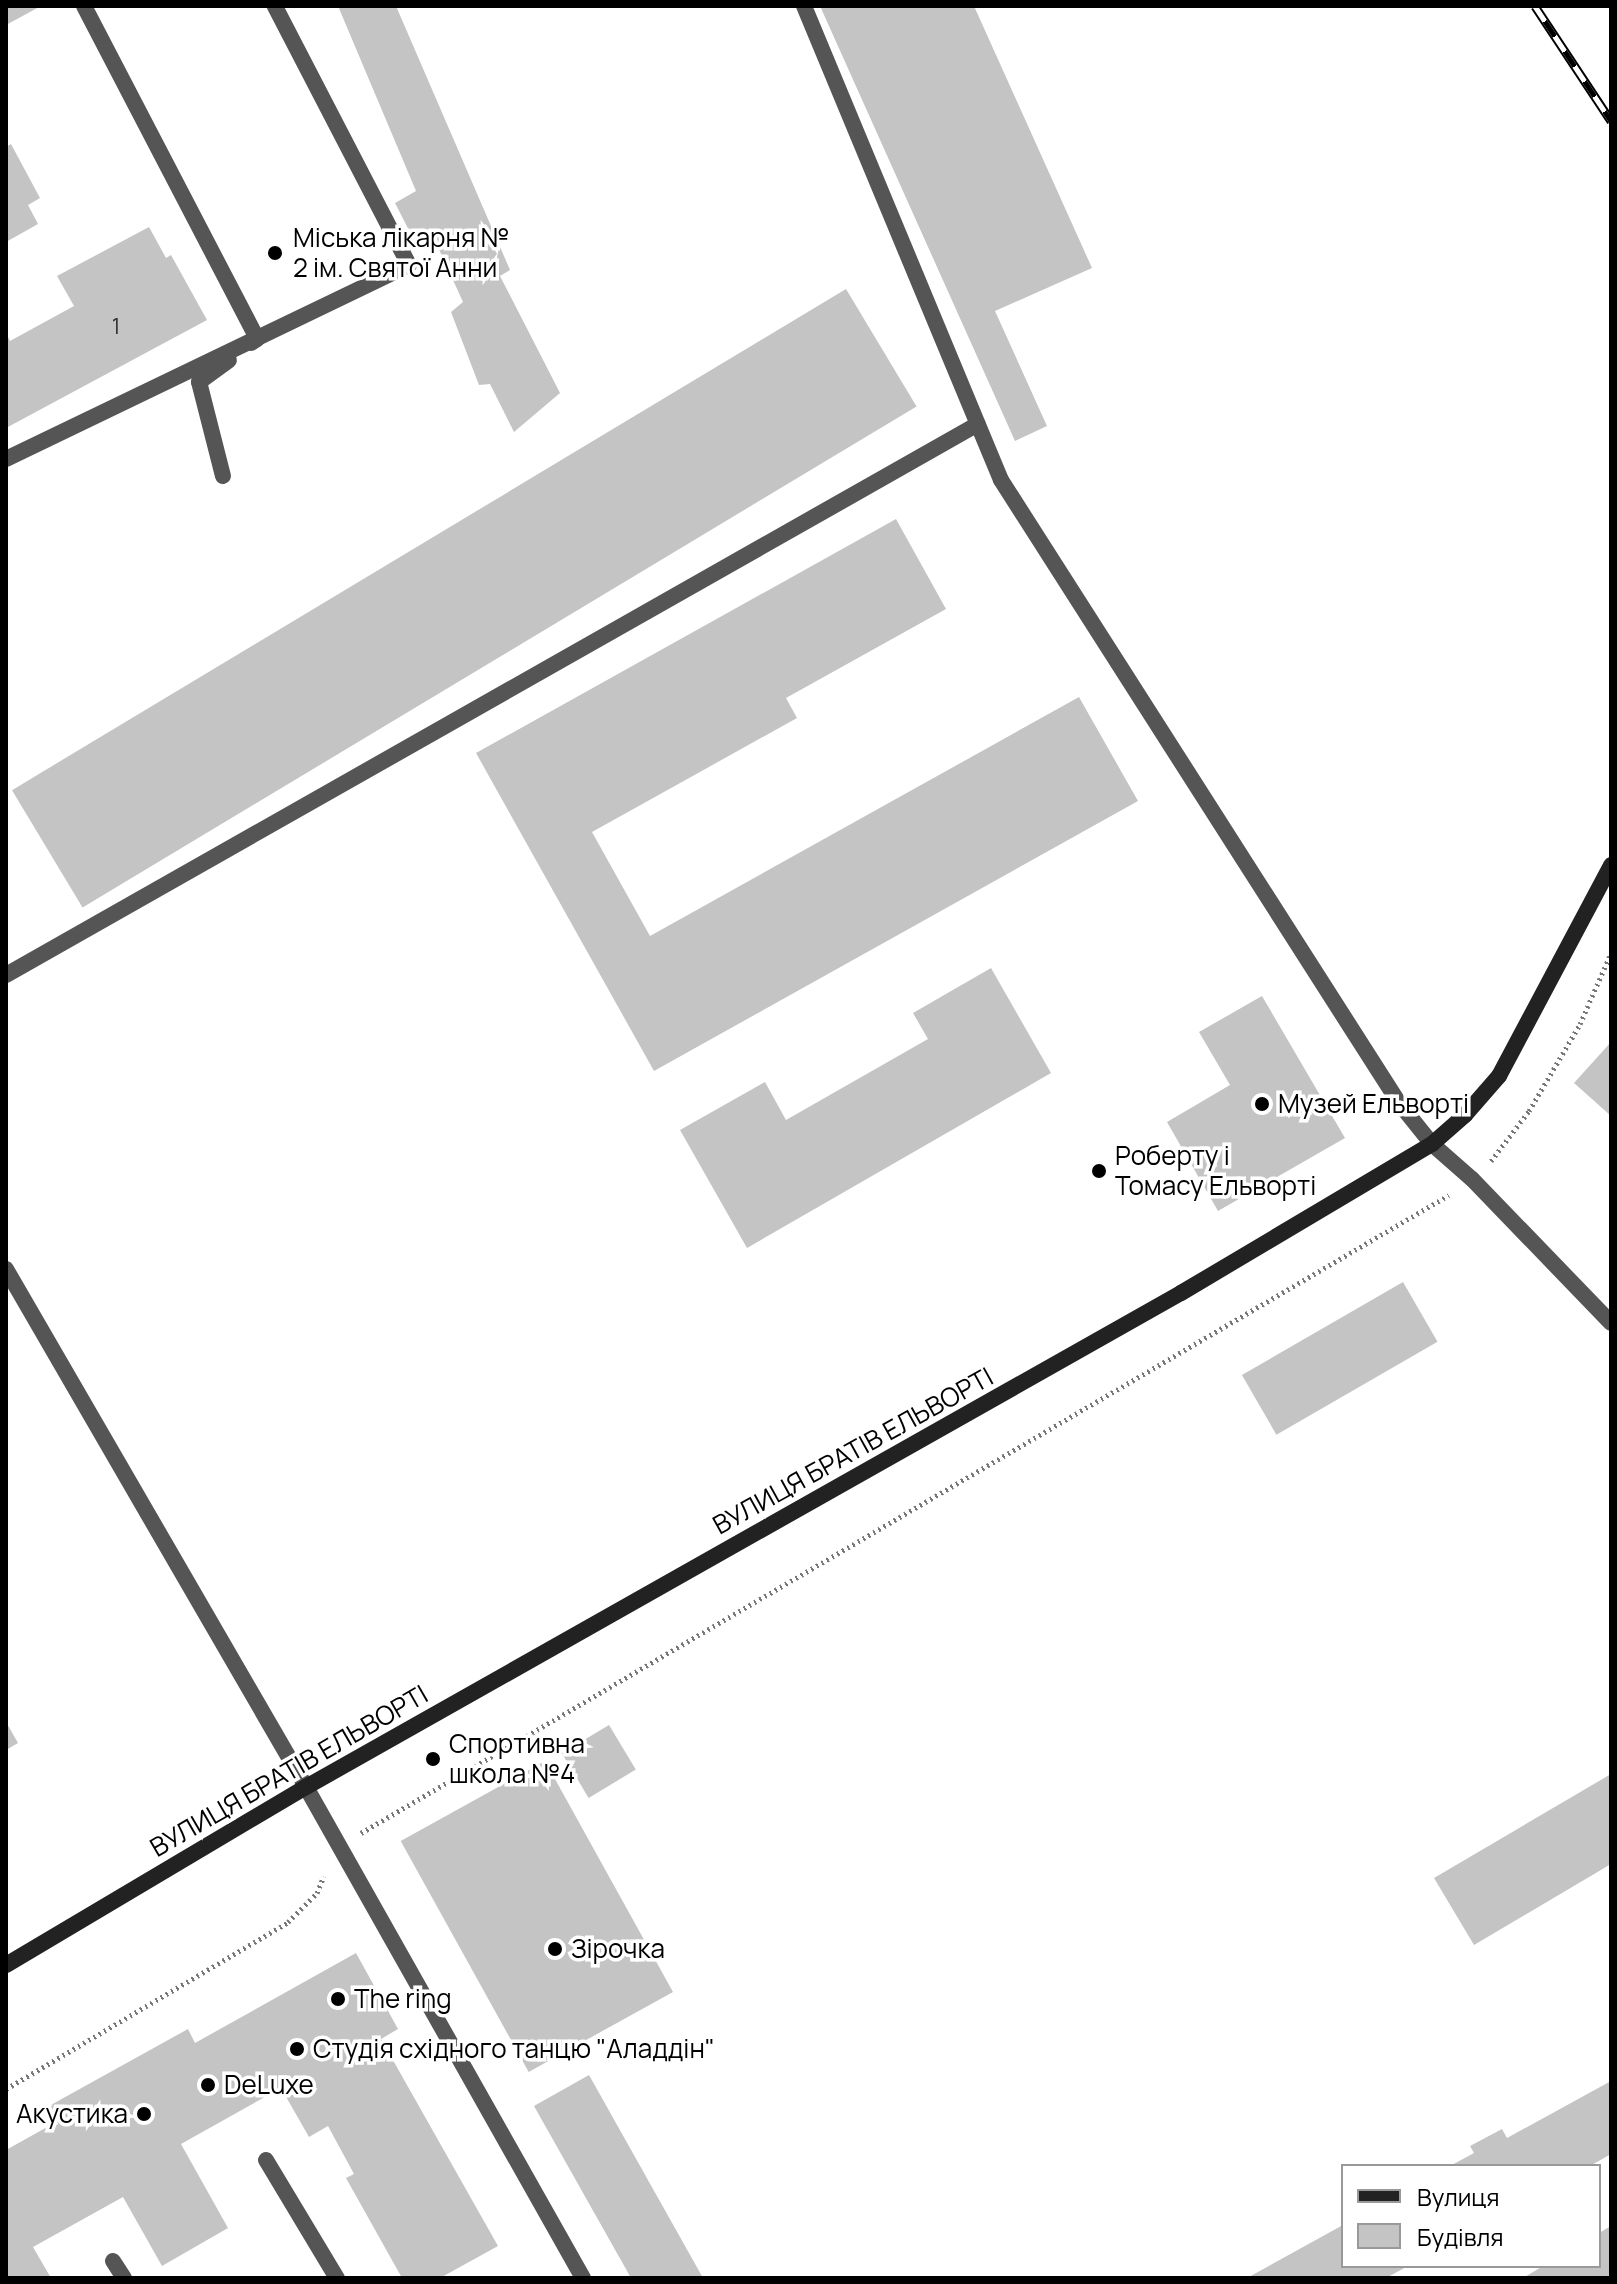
<!DOCTYPE html>
<html>
<head>
<meta charset="utf-8">
<style>
  body { margin:0 }
  #map { position:relative; width:1617px; height:2284px; overflow:hidden; background:#fff; font-family:Manrope,sans-serif }
  div>[style] { position:absolute }
  .building>* { inset:0; background:#c4c4c4; transform-origin:0 0 }
  .path>* { height:5px; margin-top:-2.5px; transform-origin:0; background:repeating-linear-gradient(90deg,#777 0 2px,transparent 0 6px) }
  .service>* { height:16px; margin:-8px; padding:0 8px; transform-origin:8px; border-radius:8px; background:#555 }
  .secondary>* { height:16px; margin:-8px; padding:0 8px; transform-origin:8px; border-radius:8px; background:#222 }
  .rail>* { height:9px; margin-top:-4.5px; transform-origin:0; background:repeating-linear-gradient(90deg,#fff 0 18px,#000 0 36px); box-sizing:border-box; border-block:2px solid #000 }
  .dots>* { width:22px; height:22px; translate:-50% -50%; box-sizing:border-box; border:4px solid #fff; border-radius:50% }
  span { translate:-50% -50%; white-space:nowrap; text-align:center; line-height:1.15; -webkit-text-stroke:7px #fff; paint-order:stroke }
  .number-label { font-size:22px; color:#313131 }
  .number-label span { -webkit-text-stroke-width:0 }
  .poi-label { font-size:26px; color:#000 }
  .left { translate:0 -50%; text-align:left }
  .right { translate:-100% -50%; text-align:right }
  .street-label { font-size:26px; color:#000 }
  .frame { position:absolute; inset:0; border:8px solid #000; pointer-events:none }
  .legend { position:absolute; left:1341px; top:2164px; width:260px; height:104px; box-sizing:border-box; background:#fff; border:2px solid #999; margin:0; padding:10px 14px; list-style:none; font-size:24px; color:#000 }
  .legend li { display:flex; align-items:center; gap:16px; height:40px }
  .legend b { width:40px; border:2px solid #999 }
</style>
</head>
<body>
<div id="map">
  <div class="building">
    <div style="clip-path:polygon(6px 6px,41px 6px,6px 25px)"></div>
    <div style="clip-path:polygon(338px 6px,396px 6px,510px 270px,500px 276px,560px 393px,514px 432px,490px 384px,479px 385px,451px 312px,463px 302px,437px 245px,419px 250px,395px 203px,416px 191px)"></div>
    <div style="clip-path:polygon(820px 6px,974px 6px,1092px 268px,995px 311px,1047px 426px,1015px 441px)"></div>
    <div style="clip-path:polygon(11px 144px,40px 198px,28px 205px,38px 224px,6px 242px,6px 147px)"></div>
    <div style="clip-path:polygon(149px 227px,166px 258px,171px 255px,207px 320px,6px 428px,6px 333px,10px 341px,74px 306px,57px 276px)"></div>
    <div style="left:846px;top:289px;width:137px;height:973px;rotate:59deg"></div>
    <div style="clip-path:polygon(896px 519px,946px 609px,786px 698px,797px 718px,592px 832px,650px 936px,1079px 697px,1138px 801px,654px 1071px,476px 753px)"></div>
    <div style="clip-path:polygon(991px 968px,1051px 1073px,747px 1248px,680px 1130px,765px 1082px,786px 1120px,928px 1039px,913px 1013px)"></div>
    <div style="clip-path:polygon(1262px 996px,1345px 1138px,1218px 1211px,1167px 1122px,1230px 1085px,1199px 1032px)"></div>
    <div style="clip-path:polygon(1611px 1042px,1611px 1116px,1574px 1083px)"></div>
    <div style="left:1403px;top:1282px;width:69px;height:186px;rotate:60deg"></div>
    <div style="clip-path:polygon(6px 1722px,18px 1743px,6px 1750px)"></div>
    <div style="left:609px;top:1725px;width:52px;height:55px;rotate:59deg"></div>
    <div style="left:545px;top:1761px;width:264px;height:165px;rotate:61deg"></div>
    <div style="clip-path:polygon(1611px 1774px,1611px 1864px,1474px 1945px,1434px 1878px)"></div>
    <div style="clip-path:polygon(356px 1953px,398px 2029px,381px 2039px,498px 2246px,440px 2278px,402px 2278px,346px 2178px,354px 2174px,328px 2126px,309px 2137px,281px 2088px,181px 2144px,228px 2228px,162px 2266px,123px 2197px,33px 2247px,51px 2278px,6px 2278px,6px 2150px,58px 2121px,49px 2106px,188px 2029px,195px 2043px)"></div>
    <div style="clip-path:polygon(589px 2075px,703px 2278px,631px 2278px,534px 2106px)"></div>
    <div style="clip-path:polygon(1611px 2081px,1611px 2154px,1590px 2166px,1450px 2166px,1474px 2153px,1470px 2146px,1502px 2129px,1507px 2138px)"></div>
    <div style="clip-path:polygon(1343px 2225px,1343px 2266px,1408px 2266px,1386px 2278px,1247px 2278px)"></div>
    <div style="clip-path:polygon(1611px 2226px,1611px 2278px,1523px 2278px,1543px 2266px,1599px 2266px,1599px 2233px)"></div>
  </div>
  <div class="path">
    <div style="left:1491px;top:1161px;width:63px;rotate:-52.8deg"></div>
    <div style="left:1529px;top:1111px;width:101px;rotate:-59.6deg"></div>
    <div style="left:1580px;top:1024px;width:77px;rotate:-66.4deg"></div>
    <div style="left:361px;top:1833px;width:1261px;rotate:-30.39deg"></div>
    <div style="left:6px;top:2089px;width:328px;rotate:-30.6deg"></div>
    <div style="left:288px;top:1922px;width:41px;rotate:-45deg"></div>
    <div style="left:317px;top:1893px;width:18px;rotate:-68deg"></div>
  </div>
  <div class="service">
    <div style="left:84px;top:6px;width:375px;rotate:62.5deg"></div>
    <div style="left:257px;top:339px;width:7px;rotate:146deg"></div>
    <div style="left:804px;top:6px;width:513px;rotate:67.43deg"></div>
    <div style="left:1001px;top:480px;width:739px;rotate:57.43deg"></div>
    <div style="left:1399px;top:1103px;width:53px;rotate:51.2deg"></div>
    <div style="left:1432px;top:1144px;width:53px;rotate:41.2deg"></div>
    <div style="left:1472px;top:1179px;width:200px;rotate:46deg"></div>
    <div style="left:6px;top:459px;width:447px;rotate:-25.7deg"></div>
    <div style="left:409px;top:265px;width:292px;rotate:-117.4deg"></div>
    <div style="left:223px;top:476px;width:97px;rotate:-104.3deg"></div>
    <div style="left:199px;top:382px;width:37px;rotate:-36deg"></div>
    <div style="left:6px;top:975px;width:1117px;rotate:-29.55deg"></div>
    <div style="left:6px;top:1269px;width:599px;rotate:59.92deg"></div>
    <div style="left:306px;top:1787px;width:564px;rotate:60.57deg"></div>
    <div style="left:266px;top:2160px;width:138px;rotate:59deg"></div>
    <div style="left:113px;top:2261px;width:20px;rotate:57deg"></div>
  </div>
  <div class="secondary">
    <div style="left:6px;top:1965px;width:349px;rotate:-30.7deg"></div>
    <div style="left:306px;top:1787px;width:1005px;rotate:-29.45deg"></div>
    <div style="left:1181px;top:1293px;width:292px;rotate:-30.7deg"></div>
    <div style="left:1432px;top:1144px;width:44px;rotate:-41.3deg"></div>
    <div style="left:1465px;top:1115px;width:52px;rotate:-48.9deg"></div>
    <div style="left:1499px;top:1076px;width:239px;rotate:-62deg"></div>
  </div>
  <div class="rail">
    <div style="left:1535px;top:6px;width:138px;rotate:56.5deg"></div>
  </div>
  <div class="dots">
    <div style="left:275px;top:253px;background:#000"></div>
    <div style="left:1262px;top:1104px;background:#000"></div>
    <div style="left:1099px;top:1171px;background:#000"></div>
    <div style="left:433px;top:1759px;background:#000"></div>
    <div style="left:555px;top:1949px;background:#000"></div>
    <div style="left:338px;top:1999px;background:#000"></div>
    <div style="left:297px;top:2049px;background:#000"></div>
    <div style="left:208px;top:2085px;background:#000"></div>
    <div style="left:144px;top:2114px;background:#000"></div>
  </div>
  <div class="number-label">
    <span style="left:116px;top:327px">1</span>
  </div>
  <div class="poi-label">
    <span class="left" style="left:293px;top:253px">Міська лікарня №<br>2 ім. Святої Анни</span>
    <span class="left" style="left:1278px;top:1104px">Музей Ельворті</span>
    <span class="left" style="left:1115px;top:1171px">Роберту і<br>Томасу Ельворті</span>
    <span class="left" style="left:449px;top:1759px">Спортивна<br>школа №4</span>
    <span class="left" style="left:571px;top:1949px">Зірочка</span>
    <span class="left" style="left:354px;top:1999px">The ring</span>
    <span class="left" style="left:313px;top:2049px">Студія східного танцю "Аладдін"</span>
    <span class="left" style="left:224px;top:2085px">DeLuxe</span>
    <span class="right" style="left:128px;top:2114px">Акустика</span>
  </div>
  <div class="street-label">
    <span style="left:853px;top:1451px;rotate:-29deg">ВУЛИЦЯ БРАТІВ ЕЛЬВОРТІ</span>
    <span style="left:289px;top:1771px;rotate:-30deg">ВУЛИЦЯ БРАТІВ ЕЛЬВОРТІ</span>
  </div>
  <div class="frame"></div>
  <ul class="legend">
  <li><b style="height:10px;background:#222"></b>Вулиця</li>
  <li><b style="height:22px;background:#c4c4c4"></b>Будівля</li>
  </ul>
</div>
</body>
</html>
